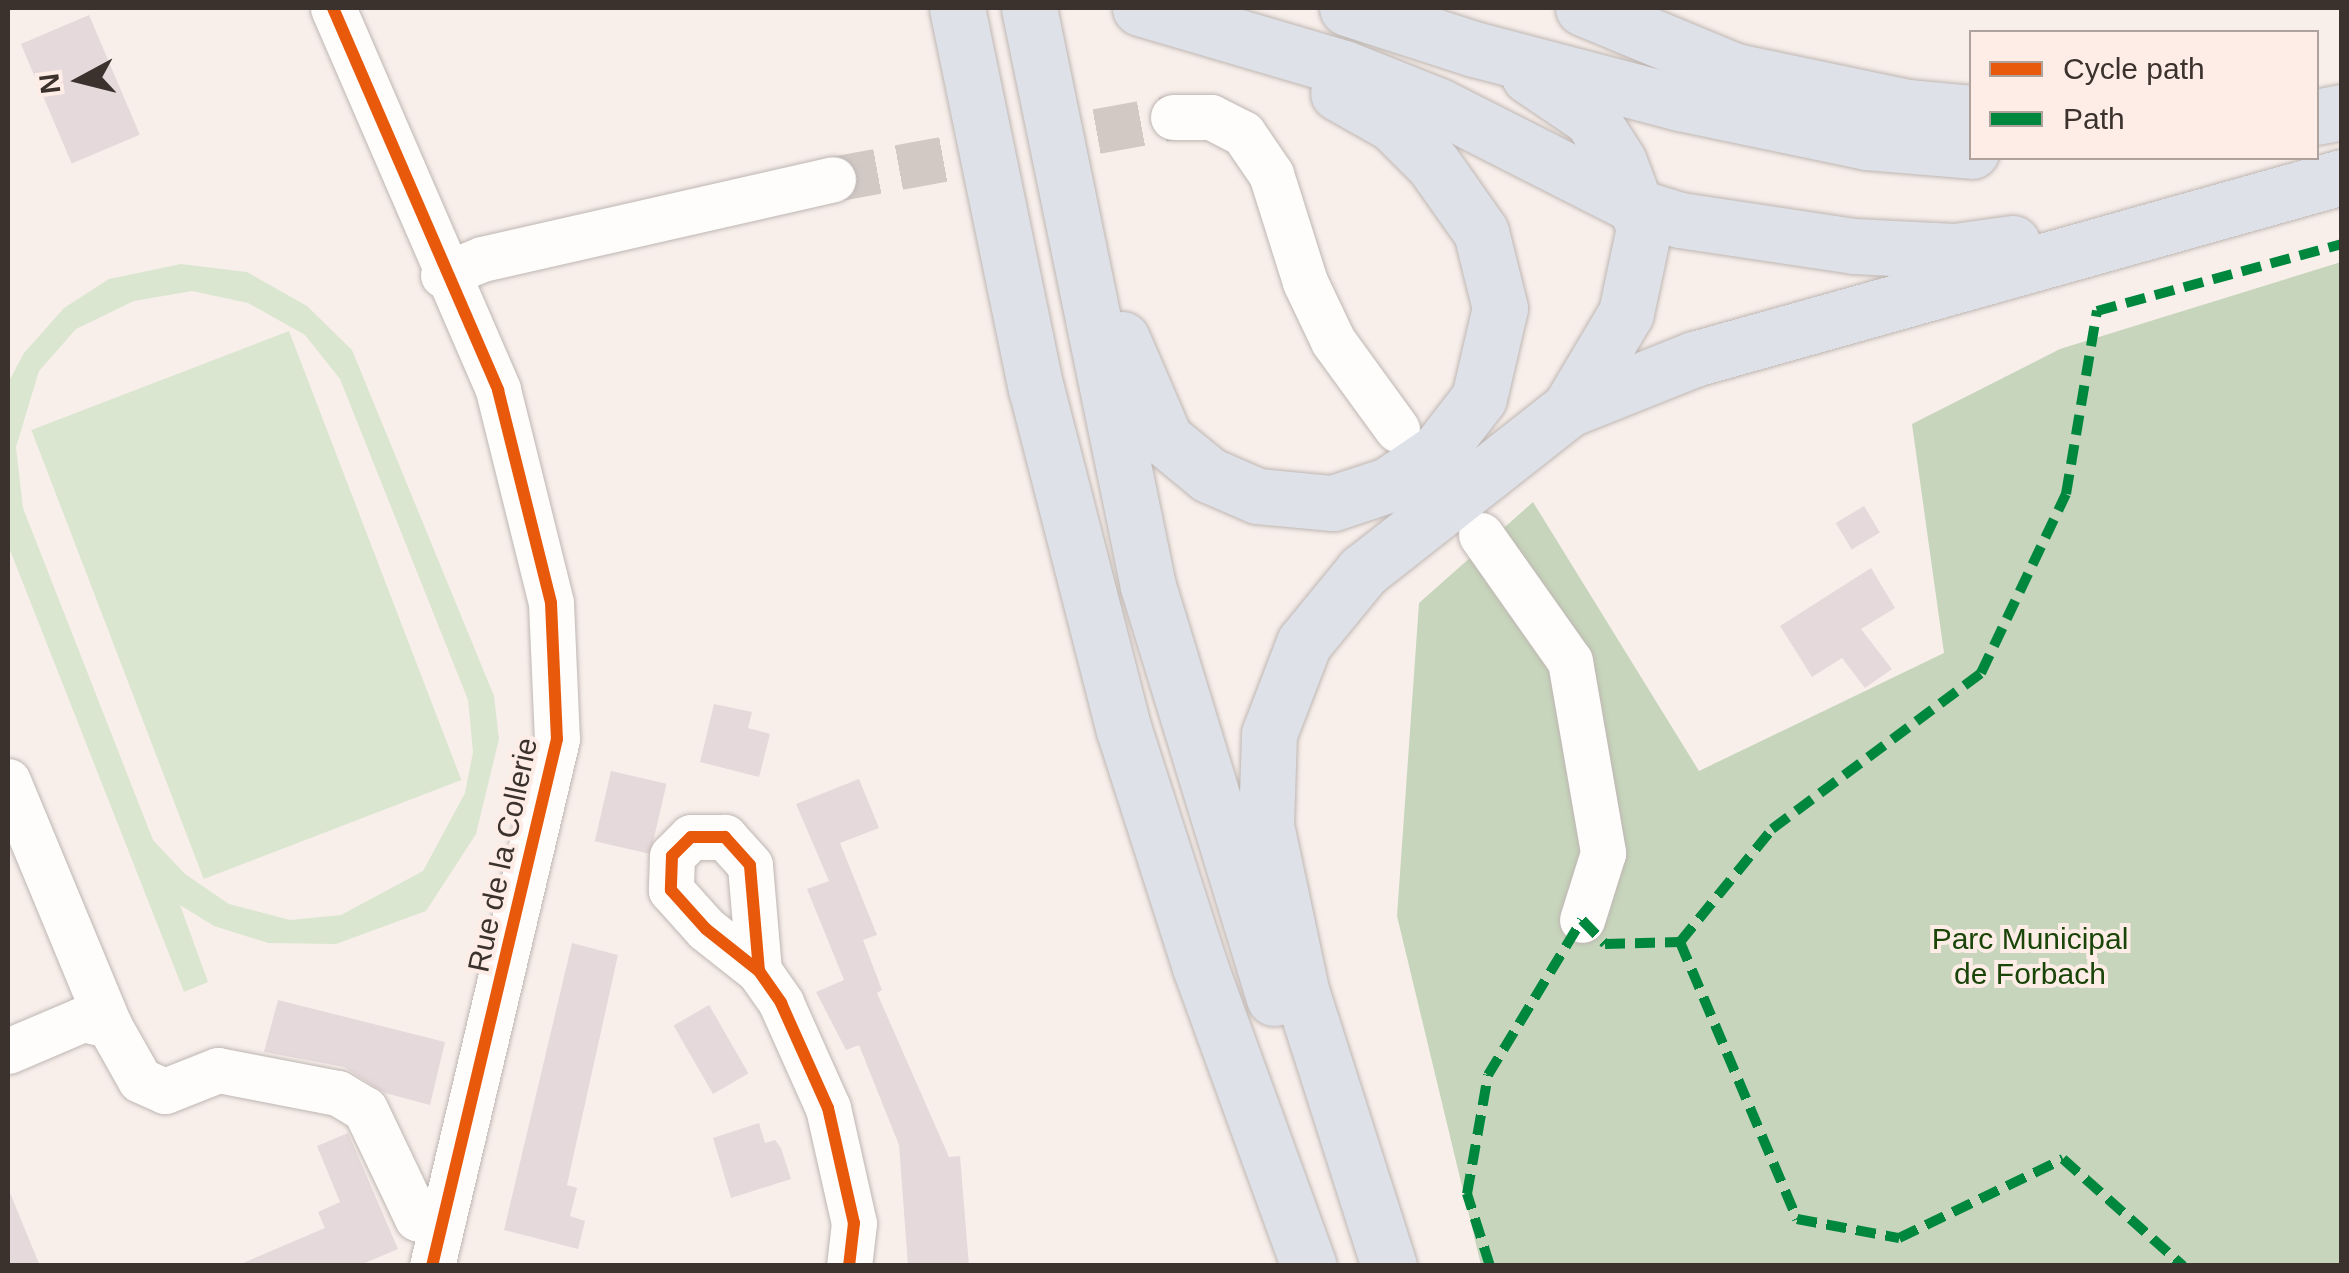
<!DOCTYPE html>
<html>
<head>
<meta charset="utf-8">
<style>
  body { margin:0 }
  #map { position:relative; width:2349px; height:1273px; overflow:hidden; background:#f8efeb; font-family:Helvetica,sans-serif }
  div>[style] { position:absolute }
  .green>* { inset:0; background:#dae6d0; transform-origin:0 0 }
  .forest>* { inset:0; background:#c6d5bb }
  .building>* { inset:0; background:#e6d9db; transform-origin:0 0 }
  .minor-tunnel>* { height:45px; margin-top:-22.5px; transform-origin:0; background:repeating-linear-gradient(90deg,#d2c9c5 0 45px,transparent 0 67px) }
  .roads { filter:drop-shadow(0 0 2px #beb6b2) drop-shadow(0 0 2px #beb6b2) }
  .minor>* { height:45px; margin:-22.5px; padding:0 22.5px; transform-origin:22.5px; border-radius:22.5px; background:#fefdfc }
  .highway>* { height:55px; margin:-27.5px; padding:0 27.5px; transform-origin:27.5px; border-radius:27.5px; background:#dee1e8 }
  .quiet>* { height:10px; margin-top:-5px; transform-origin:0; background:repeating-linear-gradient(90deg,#00873e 0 20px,transparent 0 30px) }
  .cycleway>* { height:12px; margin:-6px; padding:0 6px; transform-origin:6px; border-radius:6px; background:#e8590c }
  span { translate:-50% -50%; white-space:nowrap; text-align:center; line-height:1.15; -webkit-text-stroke:8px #fdede6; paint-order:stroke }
  .street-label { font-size:30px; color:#3b322d }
  .park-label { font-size:30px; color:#194509 }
  .frame { position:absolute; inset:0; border:10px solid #3b322d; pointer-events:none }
  .legend { position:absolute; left:1969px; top:30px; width:350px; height:130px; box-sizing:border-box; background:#fdede6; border:2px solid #afa29c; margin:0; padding:12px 18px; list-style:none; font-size:30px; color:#3b322d }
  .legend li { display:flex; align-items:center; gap:20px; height:50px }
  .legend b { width:50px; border:2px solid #afa29c }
  .north { position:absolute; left:30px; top:30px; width:100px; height:100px; -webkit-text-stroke:8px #fdede6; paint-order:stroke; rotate:263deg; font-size:28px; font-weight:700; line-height:40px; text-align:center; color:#3b322d }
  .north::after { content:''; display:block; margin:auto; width:35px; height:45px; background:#3b322d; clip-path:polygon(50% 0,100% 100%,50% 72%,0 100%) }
</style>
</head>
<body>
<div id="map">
  <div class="green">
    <div style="clip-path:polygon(evenodd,181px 264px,247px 272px,307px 306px,352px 350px,494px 696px,499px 739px,476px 834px,426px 911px,336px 944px,268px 943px,214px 926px,180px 905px,208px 982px,184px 992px,8px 545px,8px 383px,24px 353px,64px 308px,109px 279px,181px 264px,192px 291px,248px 303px,305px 335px,340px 379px,468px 700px,473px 752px,465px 793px,423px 871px,341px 915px,290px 920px,229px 904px,185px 874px,153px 840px,23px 508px,16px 447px,39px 371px,76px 329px,134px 301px,192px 291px)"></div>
    <div style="left:289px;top:331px;width:481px;height:276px;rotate:69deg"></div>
  </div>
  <div class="forest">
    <div style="clip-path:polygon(2341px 262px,2341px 1265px,1481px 1265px,1397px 916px,1419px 603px,1533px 502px,1699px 771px,1944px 653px,1912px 424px,2060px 349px)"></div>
  </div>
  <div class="building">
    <div style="left:89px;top:15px;width:130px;height:74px;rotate:67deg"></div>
    <div style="left:1864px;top:506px;width:31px;height:33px;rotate:59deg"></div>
    <div style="clip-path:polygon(1871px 568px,1895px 608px,1861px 629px,1892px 669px,1865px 688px,1842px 658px,1812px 677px,1780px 626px)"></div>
    <div style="clip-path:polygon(714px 704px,752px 712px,748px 728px,770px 734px,759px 777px,700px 762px)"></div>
    <div style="left:611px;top:771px;width:57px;height:72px;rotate:13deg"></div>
    <div style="clip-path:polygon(859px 779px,879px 828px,840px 843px,877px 935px,863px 940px,882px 990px,877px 993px,949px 1157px,960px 1156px,969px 1266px,908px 1266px,899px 1145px,859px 1045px,846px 1050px,816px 992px,844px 980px,807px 889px,829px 881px,796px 804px)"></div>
    <div style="clip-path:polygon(572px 943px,618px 955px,567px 1185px,577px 1188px,570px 1216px,585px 1221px,578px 1249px,504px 1230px)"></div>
    <div style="clip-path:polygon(278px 1000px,445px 1042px,430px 1105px,385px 1093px,344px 1067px,264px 1052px)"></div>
    <div style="left:709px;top:1005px;width:79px;height:41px;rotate:60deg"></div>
    <div style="clip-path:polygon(759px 1123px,765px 1143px,775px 1140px,781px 1148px,791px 1179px,731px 1198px,713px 1138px)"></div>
    <div style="clip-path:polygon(348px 1133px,398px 1249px,358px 1266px,236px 1266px,325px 1228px,318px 1212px,340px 1202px,317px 1146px)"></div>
    <div style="clip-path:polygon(8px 1188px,40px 1266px,8px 1266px)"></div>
  </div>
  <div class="minor-tunnel">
    <div style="left:833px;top:179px;width:346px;rotate:-10.3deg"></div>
  </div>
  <div class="roads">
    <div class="minor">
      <div style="left:333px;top:8px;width:416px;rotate:66.6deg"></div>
      <div style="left:498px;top:390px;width:219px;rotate:76deg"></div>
      <div style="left:551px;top:603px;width:136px;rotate:87.5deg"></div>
      <div style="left:557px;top:739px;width:542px;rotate:103.34deg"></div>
      <div style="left:1173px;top:117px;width:38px"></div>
      <div style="left:1211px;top:117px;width:36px;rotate:27deg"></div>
      <div style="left:1243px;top:133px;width:50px;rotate:55.7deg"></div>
      <div style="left:1271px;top:174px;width:113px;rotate:72.5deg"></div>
      <div style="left:1305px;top:282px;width:65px;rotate:64.6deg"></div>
      <div style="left:1333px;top:341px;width:109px;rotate:54deg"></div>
      <div style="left:443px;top:275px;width:42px;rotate:-22.3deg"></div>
      <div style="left:482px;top:259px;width:360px;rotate:-12.8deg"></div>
      <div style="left:1481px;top:535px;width:154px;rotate:54.8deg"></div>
      <div style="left:1570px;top:661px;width:195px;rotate:80.2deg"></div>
      <div style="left:1603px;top:853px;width:70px;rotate:107.4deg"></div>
      <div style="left:8px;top:781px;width:264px;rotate:67.5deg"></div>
      <div style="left:759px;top:971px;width:106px;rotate:-94.9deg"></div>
      <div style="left:750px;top:865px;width:38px;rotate:-132deg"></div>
      <div style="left:725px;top:837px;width:34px;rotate:180deg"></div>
      <div style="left:691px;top:837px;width:27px;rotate:135deg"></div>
      <div style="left:672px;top:856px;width:34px;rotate:92deg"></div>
      <div style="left:671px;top:890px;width:52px;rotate:48.1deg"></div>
      <div style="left:706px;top:929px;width:68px;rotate:38.4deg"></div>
      <div style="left:759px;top:971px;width:39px;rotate:55deg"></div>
      <div style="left:781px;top:1003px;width:115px;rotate:65.9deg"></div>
      <div style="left:828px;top:1108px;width:118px;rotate:77.3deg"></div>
      <div style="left:854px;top:1223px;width:43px;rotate:96.6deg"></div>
      <div style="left:8px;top:1051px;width:82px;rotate:-23.1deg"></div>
      <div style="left:83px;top:1019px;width:27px;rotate:13deg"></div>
      <div style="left:109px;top:1025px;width:63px;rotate:60.6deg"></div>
      <div style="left:140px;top:1080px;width:27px;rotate:24deg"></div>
      <div style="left:165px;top:1091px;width:57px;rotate:-21.6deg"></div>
      <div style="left:218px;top:1070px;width:122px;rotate:10.9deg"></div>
      <div style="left:338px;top:1093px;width:31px;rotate:31deg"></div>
      <div style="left:365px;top:1109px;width:121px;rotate:64.5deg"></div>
      <div style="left:417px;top:1218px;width:25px;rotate:16deg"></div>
    </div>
    <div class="highway">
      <div style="left:957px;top:8px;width:388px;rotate:78.3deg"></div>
      <div style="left:1036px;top:388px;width:353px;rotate:75.6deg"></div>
      <div style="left:1124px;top:730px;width:249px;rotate:72.2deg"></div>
      <div style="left:1200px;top:967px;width:318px;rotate:70deg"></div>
      <div style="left:1029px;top:8px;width:590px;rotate:78.37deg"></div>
      <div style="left:1148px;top:586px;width:431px;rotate:73deg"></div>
      <div style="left:1140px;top:8px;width:213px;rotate:16.4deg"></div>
      <div style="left:1344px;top:68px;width:102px;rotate:21.8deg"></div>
      <div style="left:1439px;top:106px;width:223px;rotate:26.9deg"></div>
      <div style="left:1638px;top:207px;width:44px;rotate:17.2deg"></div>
      <div style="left:1680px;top:220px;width:175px;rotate:8.5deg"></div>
      <div style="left:1853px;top:246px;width:102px;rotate:2.8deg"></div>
      <div style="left:1955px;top:251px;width:58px;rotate:-8deg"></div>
      <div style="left:1347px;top:8px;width:133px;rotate:17.9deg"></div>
      <div style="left:1474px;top:49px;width:213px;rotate:14.7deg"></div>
      <div style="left:1680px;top:103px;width:191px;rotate:11.8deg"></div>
      <div style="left:1867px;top:142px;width:105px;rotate:4.9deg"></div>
      <div style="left:1583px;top:8px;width:165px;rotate:22.5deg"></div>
      <div style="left:1735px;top:71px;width:176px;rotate:11.8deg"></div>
      <div style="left:1907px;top:107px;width:65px;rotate:5.3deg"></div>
      <div style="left:1529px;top:76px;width:75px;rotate:34.1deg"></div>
      <div style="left:1591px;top:118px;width:52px;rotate:57.5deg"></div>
      <div style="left:1619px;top:162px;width:71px;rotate:69.3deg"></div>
      <div style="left:1644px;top:228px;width:87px;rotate:102deg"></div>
      <div style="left:1626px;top:313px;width:112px;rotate:120.7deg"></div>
      <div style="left:2316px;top:117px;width:26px;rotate:-11deg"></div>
      <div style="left:1122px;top:339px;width:109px;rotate:66.7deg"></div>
      <div style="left:1165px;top:439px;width:57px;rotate:39.3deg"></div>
      <div style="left:1209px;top:475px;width:52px;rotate:23.6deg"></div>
      <div style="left:1257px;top:496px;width:76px;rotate:5.3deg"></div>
      <div style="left:1333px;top:503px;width:58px;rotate:-18.1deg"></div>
      <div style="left:1388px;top:485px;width:60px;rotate:-34.2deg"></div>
      <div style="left:1438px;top:451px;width:67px;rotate:-52.3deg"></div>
      <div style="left:1479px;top:398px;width:92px;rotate:-76.9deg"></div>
      <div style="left:1500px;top:308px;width:78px;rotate:-104deg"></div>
      <div style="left:1481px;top:232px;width:83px;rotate:-125.2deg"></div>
      <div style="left:1433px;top:164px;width:57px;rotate:-135deg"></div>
      <div style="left:1393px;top:124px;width:63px;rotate:-150.6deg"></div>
      <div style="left:1389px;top:1266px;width:290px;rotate:-107.7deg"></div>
      <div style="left:1301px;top:990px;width:169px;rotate:-102deg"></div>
      <div style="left:1266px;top:825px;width:91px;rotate:-88.1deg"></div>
      <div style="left:1269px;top:734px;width:97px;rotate:-69deg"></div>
      <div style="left:1304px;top:643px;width:93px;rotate:-50.7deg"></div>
      <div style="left:1363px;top:571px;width:262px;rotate:-38.2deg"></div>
      <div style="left:1569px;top:409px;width:135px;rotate:-21.8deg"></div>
      <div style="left:1694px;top:359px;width:673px;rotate:-15.69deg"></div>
    </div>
  </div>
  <div class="quiet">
    <div style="left:1680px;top:942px;width:301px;rotate:67.1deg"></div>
    <div style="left:1797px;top:1219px;width:104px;rotate:10.6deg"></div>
    <div style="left:1899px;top:1238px;width:182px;rotate:-25.7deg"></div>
    <div style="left:2063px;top:1159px;width:161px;rotate:41.7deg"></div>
    <div style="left:1490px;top:1266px;width:76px;rotate:-107.7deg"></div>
    <div style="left:1467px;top:1194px;width:121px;rotate:-80deg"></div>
    <div style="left:1488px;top:1075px;width:181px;rotate:-58.8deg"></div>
    <div style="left:1582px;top:920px;width:33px;rotate:46deg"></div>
    <div style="left:1605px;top:944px;width:75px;rotate:-1.5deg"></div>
    <div style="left:1680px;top:942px;width:146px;rotate:-50.8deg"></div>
    <div style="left:1772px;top:829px;width:261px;rotate:-36.7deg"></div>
    <div style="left:1981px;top:673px;width:198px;rotate:-64.6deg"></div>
    <div style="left:2066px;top:494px;width:186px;rotate:-80.4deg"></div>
    <div style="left:2097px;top:311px;width:254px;rotate:-15.3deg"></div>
  </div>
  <div class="cycleway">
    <div style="left:333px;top:8px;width:416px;rotate:66.6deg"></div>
    <div style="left:498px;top:390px;width:219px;rotate:76deg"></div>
    <div style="left:551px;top:603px;width:136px;rotate:87.5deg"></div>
    <div style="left:557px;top:739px;width:542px;rotate:103.34deg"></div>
    <div style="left:759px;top:971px;width:106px;rotate:-94.9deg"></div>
    <div style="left:750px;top:865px;width:38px;rotate:-132deg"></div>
    <div style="left:725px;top:837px;width:34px;rotate:180deg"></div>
    <div style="left:691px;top:837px;width:27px;rotate:135deg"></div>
    <div style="left:672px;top:856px;width:34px;rotate:92deg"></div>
    <div style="left:671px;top:890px;width:52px;rotate:48.1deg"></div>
    <div style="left:706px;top:929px;width:68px;rotate:38.4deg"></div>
    <div style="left:759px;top:971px;width:39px;rotate:55deg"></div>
    <div style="left:781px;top:1003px;width:115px;rotate:65.9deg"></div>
    <div style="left:828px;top:1108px;width:118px;rotate:77.3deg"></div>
    <div style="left:854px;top:1223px;width:43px;rotate:96.6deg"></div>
  </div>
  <div class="street-label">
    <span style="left:503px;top:855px;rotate:-78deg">Rue de la Collerie</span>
  </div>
  <div class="park-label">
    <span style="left:2030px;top:956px">Parc Municipal<br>de Forbach</span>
  </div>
  <div class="frame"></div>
  <ul class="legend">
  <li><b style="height:12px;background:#e8590c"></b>Cycle path</li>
  <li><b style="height:12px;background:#00873e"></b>Path</li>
  </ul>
  <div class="north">N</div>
</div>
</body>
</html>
